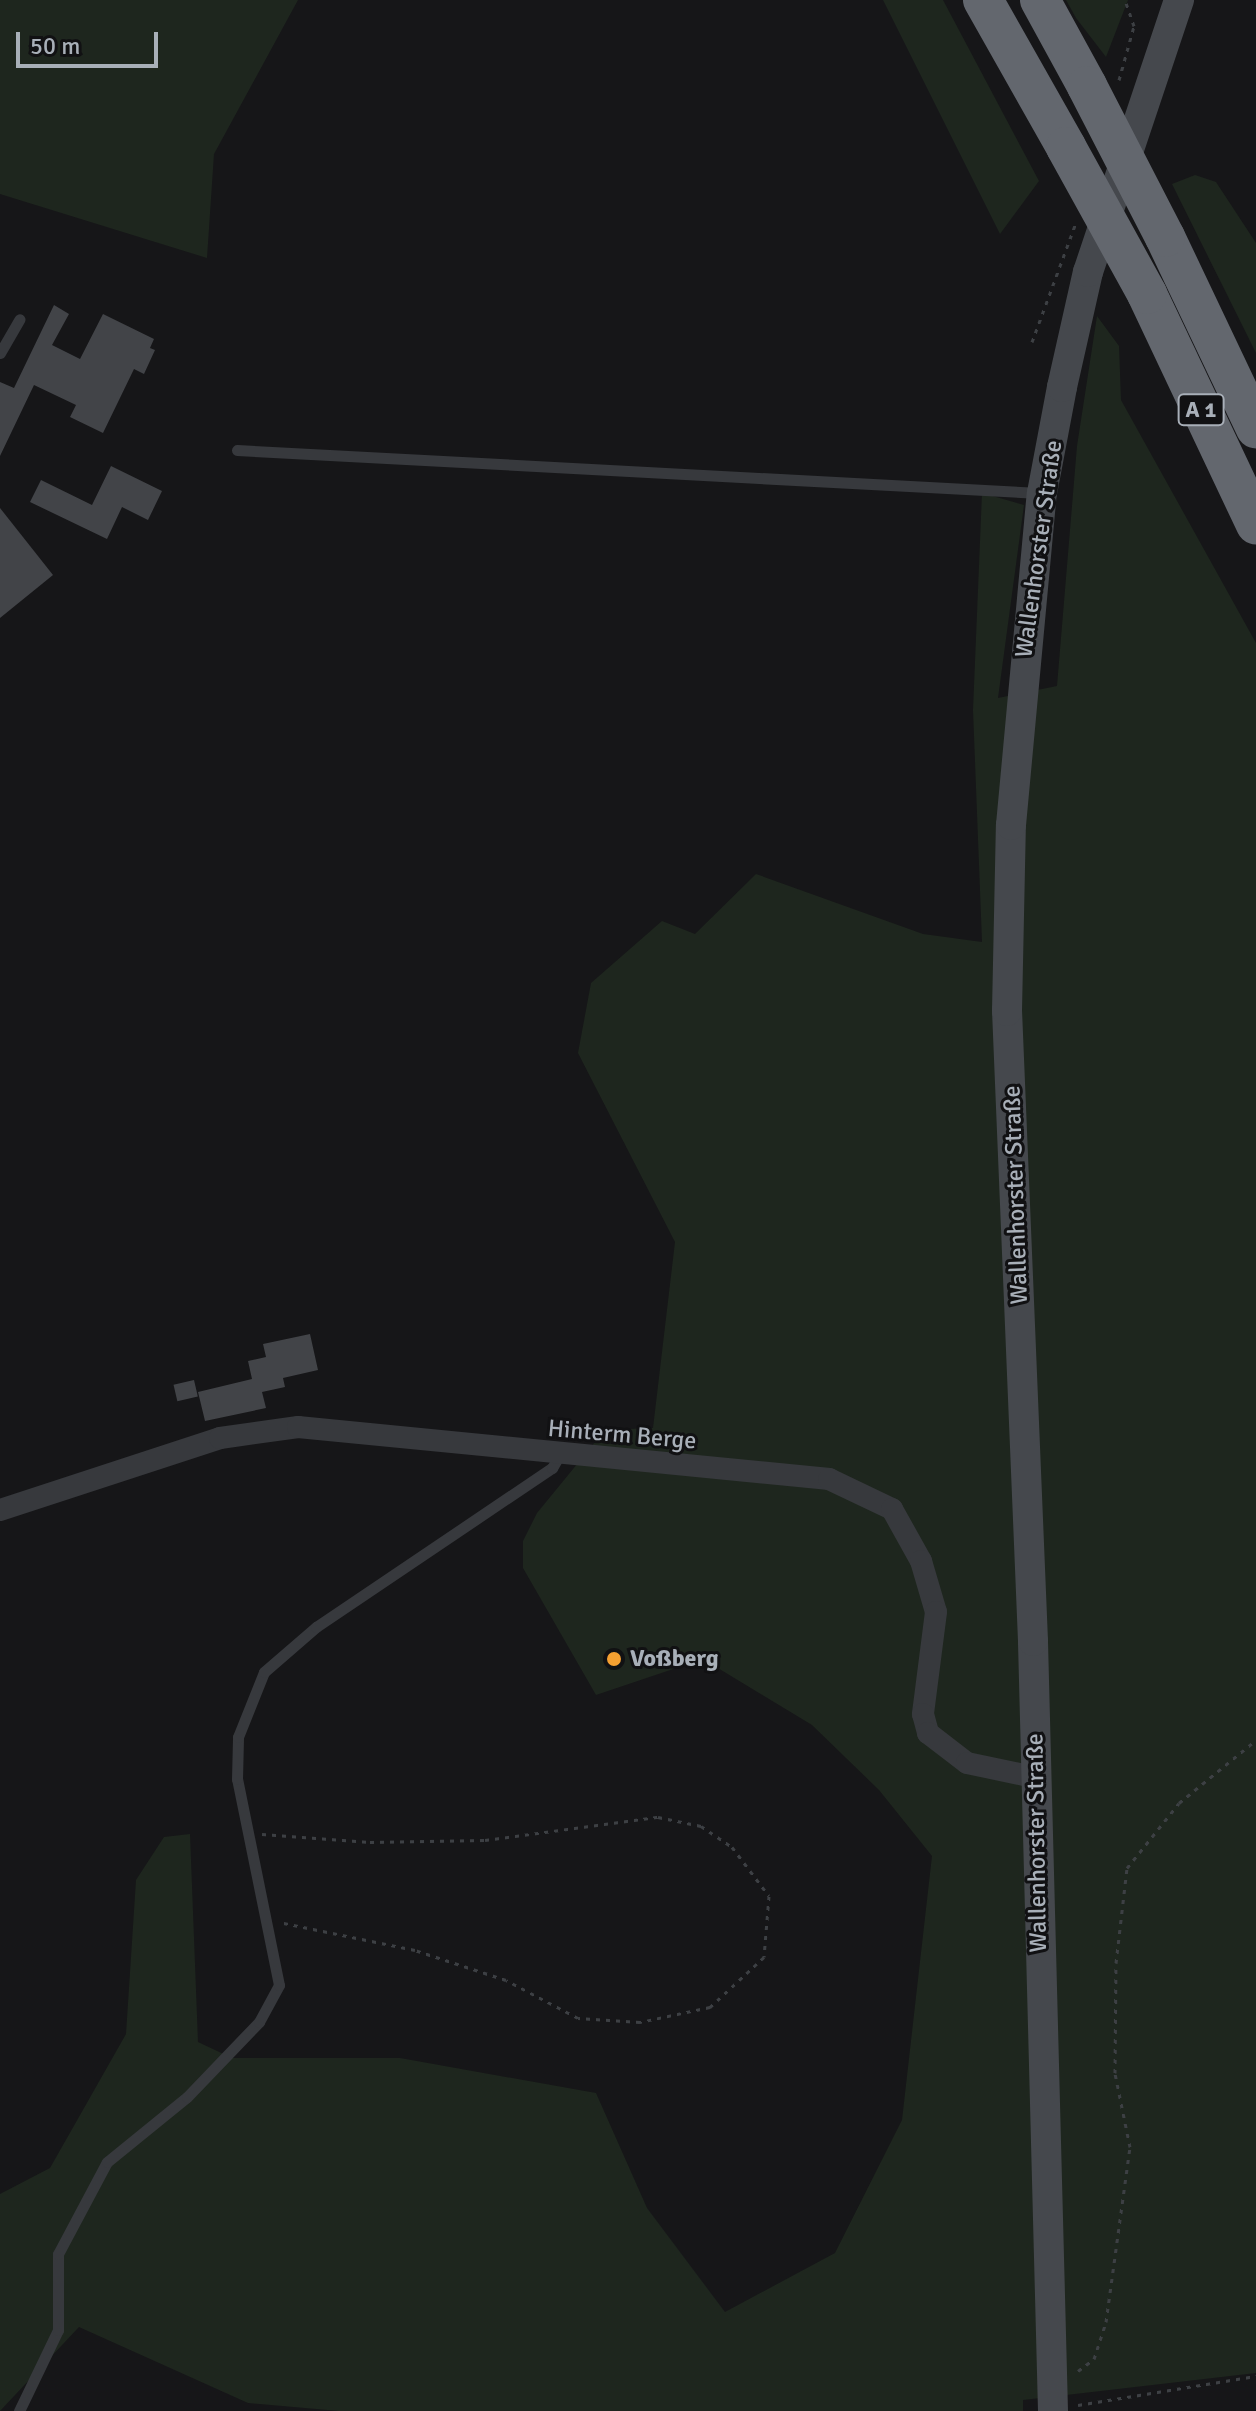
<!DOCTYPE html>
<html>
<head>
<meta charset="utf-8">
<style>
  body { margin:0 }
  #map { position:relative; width:1256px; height:2411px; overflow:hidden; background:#161618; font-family:Signika,sans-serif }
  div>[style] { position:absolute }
  .green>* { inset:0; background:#1e261e }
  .building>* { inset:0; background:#424448; transform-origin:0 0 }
  .path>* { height:3px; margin-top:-1.5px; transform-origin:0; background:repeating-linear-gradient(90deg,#3d4044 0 4px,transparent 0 10px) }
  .lane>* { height:11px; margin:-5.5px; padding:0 5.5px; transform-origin:5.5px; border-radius:5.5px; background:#37393d }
  .street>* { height:22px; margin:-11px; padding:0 11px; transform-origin:11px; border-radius:11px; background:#37393d }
  .secondary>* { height:30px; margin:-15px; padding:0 15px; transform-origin:15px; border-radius:15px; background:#45484d }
  .highway>* { height:40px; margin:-20px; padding:0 20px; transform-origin:20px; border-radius:20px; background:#63676e }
  .highway-bridge>* { height:40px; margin:-20px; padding:0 20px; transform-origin:20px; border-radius:20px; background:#63676e }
  .dots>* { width:22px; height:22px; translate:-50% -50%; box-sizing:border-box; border:4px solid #111113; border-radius:50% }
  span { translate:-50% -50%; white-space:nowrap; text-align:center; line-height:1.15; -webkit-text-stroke:6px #111113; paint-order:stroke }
  .shield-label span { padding:2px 6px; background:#111113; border:2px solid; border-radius:6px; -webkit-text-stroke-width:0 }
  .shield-label { font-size:22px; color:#a8afb8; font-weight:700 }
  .street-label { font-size:24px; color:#a8afb8 }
  .poi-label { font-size:24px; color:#a8afb8; font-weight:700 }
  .left { translate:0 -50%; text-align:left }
  .scale { position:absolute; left:16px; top:32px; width:142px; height:36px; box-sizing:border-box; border:4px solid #a8afb8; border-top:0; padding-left:10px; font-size:24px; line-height:28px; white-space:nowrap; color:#a8afb8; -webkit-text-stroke:6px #111113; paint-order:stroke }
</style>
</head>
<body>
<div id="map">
  <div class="green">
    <div style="clip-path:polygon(0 0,298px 0,214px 154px,207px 258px,0 194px)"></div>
    <div style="clip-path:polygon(883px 0,943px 0,1039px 181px,1000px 234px)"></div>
    <div style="clip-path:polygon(1066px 0,1128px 0,1106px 57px,1076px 18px)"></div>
    <div style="clip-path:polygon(1195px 175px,1216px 182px,1256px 243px,1256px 353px,1172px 184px)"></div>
    <div style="clip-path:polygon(1097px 316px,1119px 346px,1121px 400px,1256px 643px,1256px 2373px,1023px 2400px,1023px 2411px,339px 2411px,248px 2403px,79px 2327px,0 2411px,0 2194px,50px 2168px,126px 2034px,136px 1880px,164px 1837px,190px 1834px,198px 2042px,232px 2058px,400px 2058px,596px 2093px,647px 2208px,725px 2312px,835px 2253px,902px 2120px,932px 1856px,879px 1790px,812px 1725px,703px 1659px,596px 1695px,523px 1568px,523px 1541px,537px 1513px,605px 1430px,653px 1428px,675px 1242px,578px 1053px,591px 983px,662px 921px,695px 934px,756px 874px,923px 934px,982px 942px,973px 710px,982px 493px,1024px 505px,998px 698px,1057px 686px,1077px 446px)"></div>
  </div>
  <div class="building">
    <div style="clip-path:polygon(54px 305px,69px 314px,52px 345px,80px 359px,103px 314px,154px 339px,150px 348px,155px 350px,144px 374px,134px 369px,103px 433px,70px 417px,76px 405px,34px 385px,0 456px,0 382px,14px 388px)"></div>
    <div style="clip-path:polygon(111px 466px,162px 491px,148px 520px,122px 507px,107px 539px,30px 502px,41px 480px,92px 505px)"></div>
    <div style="clip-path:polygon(0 508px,53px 575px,0 618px)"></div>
    <div style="clip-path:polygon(310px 1334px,318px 1370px,283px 1378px,285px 1387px,262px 1392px,266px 1408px,205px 1421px,198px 1392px,252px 1379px,248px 1361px,266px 1357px,263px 1344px)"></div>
    <div style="left:194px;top:1380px;width:17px;height:21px;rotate:77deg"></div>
  </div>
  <div class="path">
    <div style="left:1119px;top:80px;width:56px;rotate:-74.5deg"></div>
    <div style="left:1134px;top:26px;width:24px;rotate:-109deg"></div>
    <div style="left:1032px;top:342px;width:125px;rotate:-69.8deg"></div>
    <div style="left:262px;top:1834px;width:108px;rotate:4.2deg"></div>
    <div style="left:370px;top:1842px;width:115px;rotate:-1deg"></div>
    <div style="left:485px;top:1840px;width:175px;rotate:-7.6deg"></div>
    <div style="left:658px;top:1817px;width:44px;rotate:11.8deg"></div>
    <div style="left:701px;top:1826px;width:37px;rotate:34deg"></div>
    <div style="left:732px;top:1847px;width:61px;rotate:52.9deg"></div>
    <div style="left:769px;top:1896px;width:61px;rotate:94.7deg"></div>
    <div style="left:764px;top:1957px;width:74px;rotate:137.2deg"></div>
    <div style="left:710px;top:2007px;width:72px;rotate:167.9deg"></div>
    <div style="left:640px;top:2022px;width:62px;rotate:-176.3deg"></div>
    <div style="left:578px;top:2018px;width:81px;rotate:-152.2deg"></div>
    <div style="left:506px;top:1980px;width:96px;rotate:-161.8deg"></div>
    <div style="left:415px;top:1950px;width:139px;rotate:-168.4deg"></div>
    <div style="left:1078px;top:2371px;width:20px;rotate:-37deg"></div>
    <div style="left:1094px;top:2359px;width:39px;rotate:-72deg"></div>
    <div style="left:1106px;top:2322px;width:177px;rotate:-82.2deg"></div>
    <div style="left:1130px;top:2147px;width:76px;rotate:-101.5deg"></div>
    <div style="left:1115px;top:2073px;width:110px;rotate:-89.5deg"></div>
    <div style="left:1116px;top:1963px;width:96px;rotate:-83.4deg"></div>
    <div style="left:1127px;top:1868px;width:83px;rotate:-51.3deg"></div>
    <div style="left:1179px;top:1803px;width:99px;rotate:-39.3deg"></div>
    <div style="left:1078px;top:2405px;width:180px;rotate:-9.3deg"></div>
  </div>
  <div class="lane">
    <div style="left:0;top:353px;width:39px;rotate:-60deg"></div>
    <div style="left:237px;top:450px;width:804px;rotate:3.07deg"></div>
    <div style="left:19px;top:2411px;width:90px;rotate:-64.3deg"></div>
    <div style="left:58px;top:2330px;width:76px;rotate:-90deg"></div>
    <div style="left:58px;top:2254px;width:104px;rotate:-62deg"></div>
    <div style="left:107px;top:2162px;width:103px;rotate:-39.1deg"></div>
    <div style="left:187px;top:2097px;width:104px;rotate:-46.2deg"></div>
    <div style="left:259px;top:2022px;width:42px;rotate:-61.6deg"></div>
    <div style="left:279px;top:1985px;width:210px;rotate:-101.5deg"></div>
    <div style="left:237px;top:1779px;width:42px;rotate:-88.6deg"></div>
    <div style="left:238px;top:1737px;width:70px;rotate:-68.2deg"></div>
    <div style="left:264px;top:1672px;width:69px;rotate:-40.9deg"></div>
    <div style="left:316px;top:1627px;width:285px;rotate:-34deg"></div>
    <div style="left:552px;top:1468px;width:14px;rotate:-60deg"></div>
  </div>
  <div class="street">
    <div style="left:0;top:1510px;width:231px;rotate:-18.1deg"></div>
    <div style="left:220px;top:1438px;width:79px;rotate:-8deg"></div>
    <div style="left:298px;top:1427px;width:534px;rotate:5.59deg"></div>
    <div style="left:829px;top:1479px;width:70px;rotate:25.5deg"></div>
    <div style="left:892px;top:1509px;width:60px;rotate:60.9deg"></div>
    <div style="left:921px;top:1561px;width:53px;rotate:73.6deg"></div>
    <div style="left:936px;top:1612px;width:103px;rotate:97.3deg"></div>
    <div style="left:923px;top:1714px;width:20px;rotate:75deg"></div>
    <div style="left:928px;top:1733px;width:49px;rotate:37.6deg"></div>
    <div style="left:967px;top:1763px;width:68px;rotate:11.8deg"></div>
  </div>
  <div class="secondary">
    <div style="left:1053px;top:2411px;width:770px;rotate:-91.49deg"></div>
    <div style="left:1033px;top:1641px;width:631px;rotate:-92.36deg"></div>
    <div style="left:1007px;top:1011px;width:186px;rotate:-88.8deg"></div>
    <div style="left:1011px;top:825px;width:333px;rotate:-84.7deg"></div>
    <div style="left:1042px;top:493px;width:108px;rotate:-79.3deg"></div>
    <div style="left:1062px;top:387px;width:118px;rotate:-77.3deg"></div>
    <div style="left:1088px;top:272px;width:287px;rotate:-71.5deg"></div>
  </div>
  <div class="highway">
    <div style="left:983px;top:0;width:169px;rotate:60.5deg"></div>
    <div style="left:1040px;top:0;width:98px;rotate:61.3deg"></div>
    <div style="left:1165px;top:237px;width:212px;rotate:64.6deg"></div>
    <div style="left:1147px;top:294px;width:255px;rotate:64.7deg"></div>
  </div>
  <div class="highway-bridge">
    <div style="left:1087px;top:86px;width:170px;rotate:62.7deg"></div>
    <div style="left:1066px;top:147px;width:168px;rotate:61.1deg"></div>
  </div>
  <div class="dots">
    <div style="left:614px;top:1659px;background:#f5a031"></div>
  </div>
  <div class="shield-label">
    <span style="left:1201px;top:410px">A 1</span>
  </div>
  <div class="street-label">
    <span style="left:1039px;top:549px;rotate:-82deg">Wallenhorster Straße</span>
    <span style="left:1016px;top:1195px;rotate:-92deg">Wallenhorster Straße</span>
    <span style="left:622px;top:1435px;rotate:5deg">Hinterm Berge</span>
    <span style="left:1037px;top:1843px;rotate:-91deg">Wallenhorster Straße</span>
  </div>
  <div class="poi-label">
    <span class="left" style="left:630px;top:1659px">Voßberg</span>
  </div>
  <div class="scale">50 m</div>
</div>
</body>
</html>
